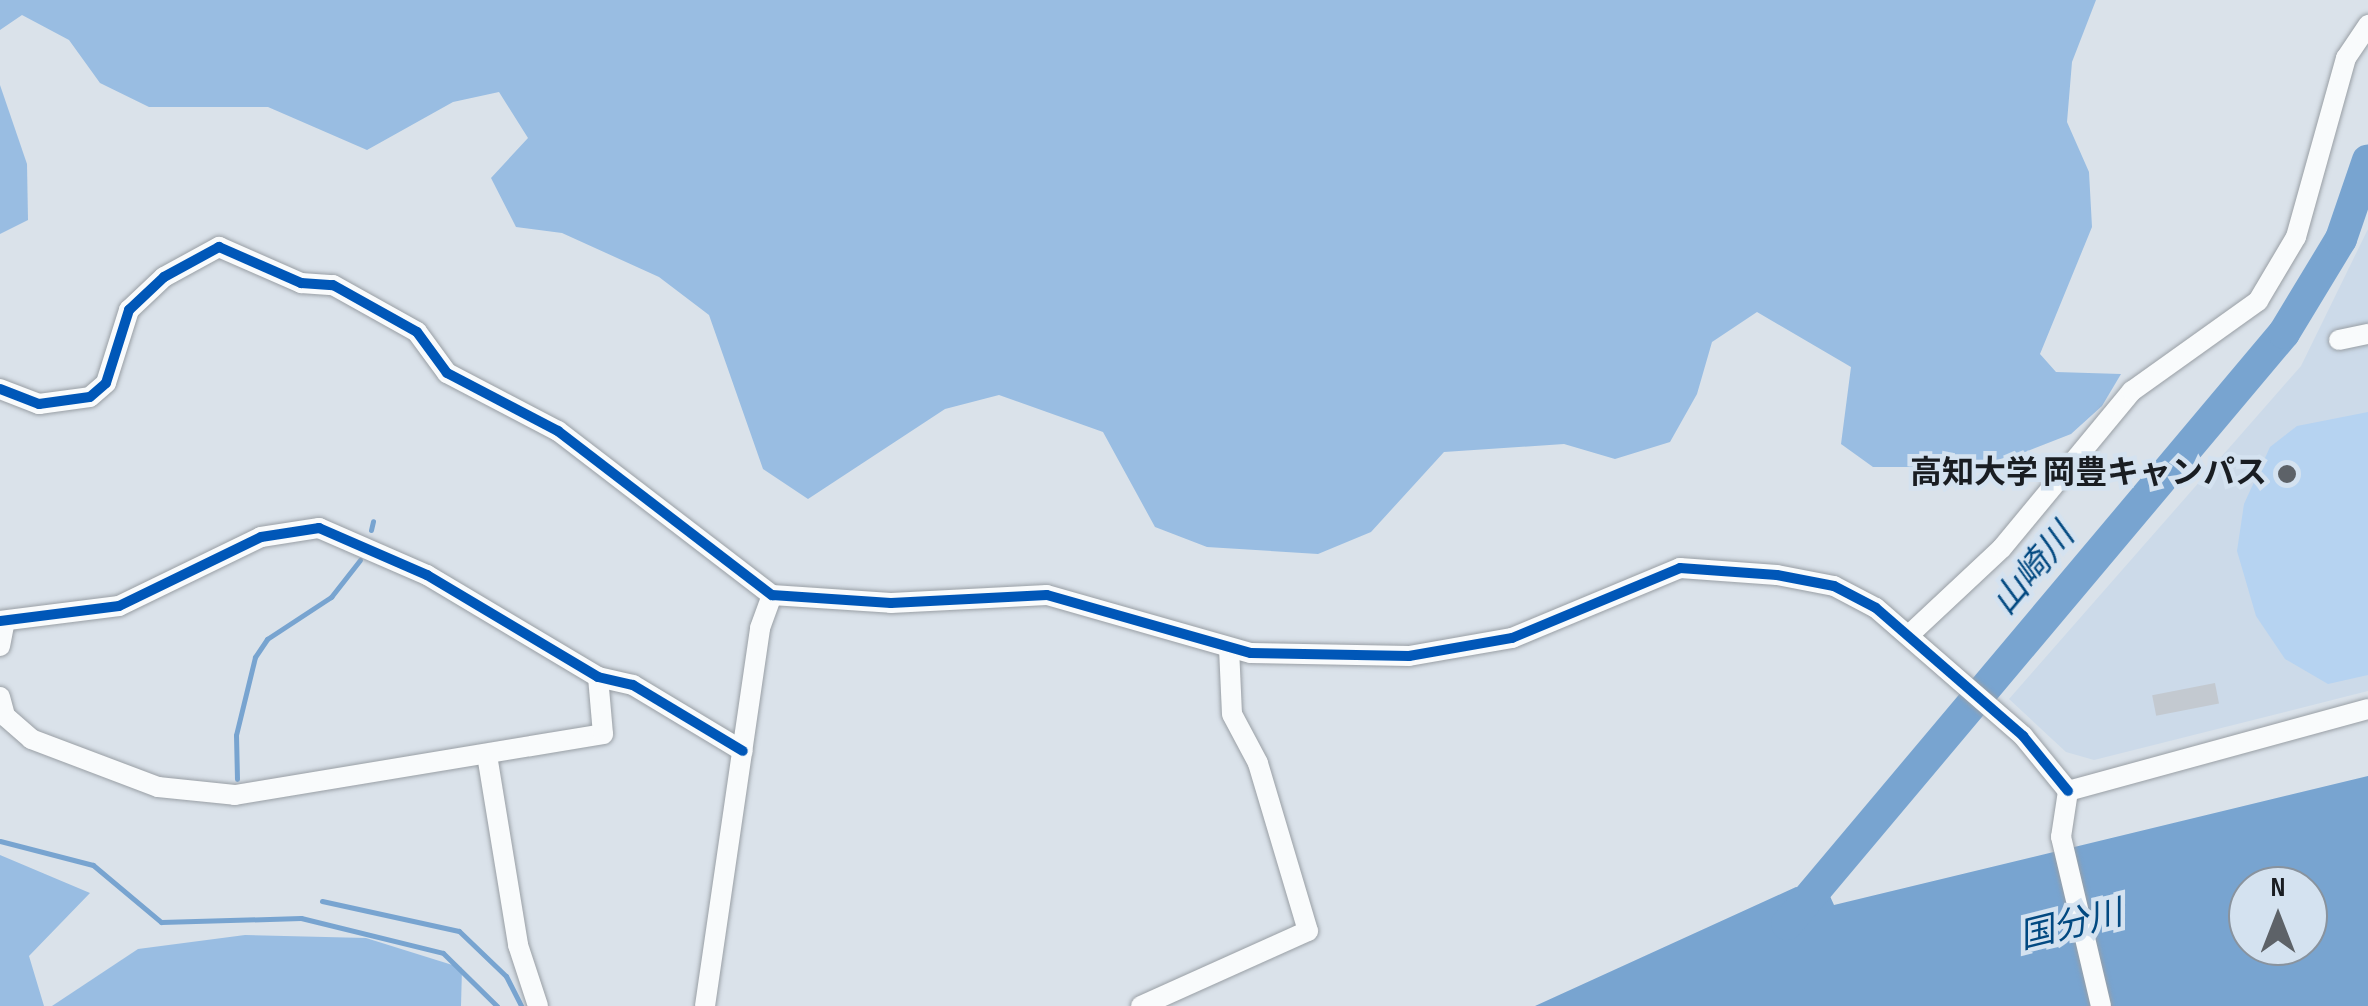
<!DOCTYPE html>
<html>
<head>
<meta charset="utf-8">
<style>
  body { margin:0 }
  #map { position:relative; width:2368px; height:1006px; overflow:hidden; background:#dae2ea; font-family:"Sofia Sans Condensed","Noto Sans JP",sans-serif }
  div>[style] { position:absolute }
  .built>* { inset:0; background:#ccdae9 }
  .green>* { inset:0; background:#b6d3f1 }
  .forest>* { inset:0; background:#99bde2 }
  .water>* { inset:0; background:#78a4d0 }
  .stream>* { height:5px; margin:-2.5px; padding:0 2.5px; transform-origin:2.5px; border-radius:2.5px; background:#78a4d0 }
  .river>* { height:32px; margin:-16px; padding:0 16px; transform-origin:16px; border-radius:16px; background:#78a4d0 }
  .building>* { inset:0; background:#c3c9d0; transform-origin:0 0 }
  .roads { filter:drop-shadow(0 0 2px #999fa5) drop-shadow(0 0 2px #999fa5) }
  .minor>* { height:20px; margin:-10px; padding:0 10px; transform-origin:10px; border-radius:10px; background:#f9fbfc }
  .cycleway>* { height:10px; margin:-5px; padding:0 5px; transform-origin:5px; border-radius:5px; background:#0057b8 }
  .dots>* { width:28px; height:28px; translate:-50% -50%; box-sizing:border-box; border:5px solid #d4e2f0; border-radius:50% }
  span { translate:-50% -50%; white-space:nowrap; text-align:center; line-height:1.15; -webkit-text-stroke:9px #d4e2f0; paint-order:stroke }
  .poi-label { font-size:32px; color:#191d22; font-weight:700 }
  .right { translate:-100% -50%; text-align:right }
  .water-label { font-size:35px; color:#024981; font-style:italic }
  .north { position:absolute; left:2228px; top:866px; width:100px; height:100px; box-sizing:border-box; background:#d4e2f0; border:2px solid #89939e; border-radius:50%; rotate:0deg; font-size:28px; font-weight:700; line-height:40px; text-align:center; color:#191d22 }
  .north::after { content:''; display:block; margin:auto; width:35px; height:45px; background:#5d6268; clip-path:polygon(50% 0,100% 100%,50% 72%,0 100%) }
</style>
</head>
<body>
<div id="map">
  <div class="built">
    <div style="clip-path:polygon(2368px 229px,2368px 691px,2094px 760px,2066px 752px,2009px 699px,2301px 366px)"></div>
  </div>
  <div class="green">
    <div style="clip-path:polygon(2368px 412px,2368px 675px,2328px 684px,2285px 659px,2256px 616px,2237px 551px,2244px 504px,2270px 447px,2297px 426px)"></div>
  </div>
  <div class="forest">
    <div style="clip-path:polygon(0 0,2096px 0,2072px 62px,2067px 122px,2089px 172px,2092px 227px,2040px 354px,2056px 372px,2121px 374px,2102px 406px,2071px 434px,2025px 452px,1972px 467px,1873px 467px,1841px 444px,1851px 367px,1757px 312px,1712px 342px,1697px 394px,1670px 442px,1615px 459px,1564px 444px,1444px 452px,1371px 532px,1318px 554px,1207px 547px,1155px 527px,1103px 432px,999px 395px,945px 409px,808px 499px,763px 469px,709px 315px,659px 277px,562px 233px,516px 227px,491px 178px,528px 138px,499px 92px,453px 102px,367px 150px,268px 107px,149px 107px,100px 83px,69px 40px,22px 15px,0 30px)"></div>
    <div style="clip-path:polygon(0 85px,27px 164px,28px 220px,0 234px)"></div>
    <div style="clip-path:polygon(0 855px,90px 893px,29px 956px,44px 1006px,0 1006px)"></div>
    <div style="clip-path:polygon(245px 935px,366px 938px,462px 968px,461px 1006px,52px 1006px,138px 949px)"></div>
  </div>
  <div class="water">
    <div style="clip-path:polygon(evenodd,2368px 776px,2368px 1006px,1535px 1006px,1796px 887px,1829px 894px,1834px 905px,2368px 776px,2248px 886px,2308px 886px,2308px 946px,2248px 946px,2248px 886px)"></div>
  </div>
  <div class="stream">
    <div style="left:371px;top:530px;width:9px;rotate:-77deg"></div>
    <div style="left:237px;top:779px;width:44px;rotate:-91.3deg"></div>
    <div style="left:236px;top:735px;width:80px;rotate:-76.3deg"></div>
    <div style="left:255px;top:657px;width:22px;rotate:-56deg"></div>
    <div style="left:267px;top:639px;width:77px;rotate:-33.3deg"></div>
    <div style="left:331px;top:597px;width:47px;rotate:-51.9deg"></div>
    <div style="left:0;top:841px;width:96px;rotate:14.5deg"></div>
    <div style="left:93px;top:865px;width:89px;rotate:40deg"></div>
    <div style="left:161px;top:922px;width:140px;rotate:-1.6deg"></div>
    <div style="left:301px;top:918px;width:146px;rotate:13.8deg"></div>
    <div style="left:443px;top:953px;width:76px;rotate:44.5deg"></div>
    <div style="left:322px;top:901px;width:140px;rotate:12.4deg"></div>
    <div style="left:459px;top:931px;width:65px;rotate:43.8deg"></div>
    <div style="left:506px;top:976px;width:34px;rotate:63deg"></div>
  </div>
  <div class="river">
    <div style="left:1787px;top:924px;width:772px;rotate:-49.94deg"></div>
    <div style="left:2284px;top:333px;width:110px;rotate:-58.8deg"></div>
    <div style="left:2341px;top:239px;width:83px;rotate:-71.1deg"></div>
  </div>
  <div class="building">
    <div style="left:2215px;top:683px;width:21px;height:64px;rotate:79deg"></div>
  </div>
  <div class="roads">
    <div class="minor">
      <div style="left:2339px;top:340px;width:30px;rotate:-12deg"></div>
      <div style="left:0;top:389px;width:42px;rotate:21deg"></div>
      <div style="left:39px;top:404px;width:51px;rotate:-7.8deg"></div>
      <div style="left:90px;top:397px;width:21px;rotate:-41deg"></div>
      <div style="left:106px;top:383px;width:77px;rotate:-72.5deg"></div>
      <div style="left:129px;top:310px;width:48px;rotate:-43.3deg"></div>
      <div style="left:164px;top:277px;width:63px;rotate:-28.6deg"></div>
      <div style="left:219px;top:247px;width:90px;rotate:23.7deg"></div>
      <div style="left:301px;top:283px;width:32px;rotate:4deg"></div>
      <div style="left:333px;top:285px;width:96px;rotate:29.2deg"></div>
      <div style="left:417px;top:332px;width:51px;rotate:53.8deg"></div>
      <div style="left:447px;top:373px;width:125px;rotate:27.6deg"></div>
      <div style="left:558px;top:431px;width:270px;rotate:37.5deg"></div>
      <div style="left:772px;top:595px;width:119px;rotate:3.8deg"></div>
      <div style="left:891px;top:603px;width:156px;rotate:-2.9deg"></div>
      <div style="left:1047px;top:595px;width:212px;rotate:15.9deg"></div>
      <div style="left:1251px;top:653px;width:158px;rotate:1.1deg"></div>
      <div style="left:1409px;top:656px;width:105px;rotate:-9.9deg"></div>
      <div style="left:1512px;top:638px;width:182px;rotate:-22.6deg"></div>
      <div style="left:1680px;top:568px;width:97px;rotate:4.1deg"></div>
      <div style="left:1777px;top:575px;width:58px;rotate:10.9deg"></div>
      <div style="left:1834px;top:586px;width:47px;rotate:27.6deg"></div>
      <div style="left:1876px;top:608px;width:195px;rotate:41deg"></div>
      <div style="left:2023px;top:736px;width:71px;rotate:50.7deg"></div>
      <div style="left:0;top:621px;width:120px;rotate:-7.2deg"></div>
      <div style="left:119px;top:606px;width:158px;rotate:-25.9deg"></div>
      <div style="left:261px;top:537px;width:59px;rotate:-8.8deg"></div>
      <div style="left:319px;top:528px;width:118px;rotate:23.5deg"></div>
      <div style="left:427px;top:575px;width:199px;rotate:30.8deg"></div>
      <div style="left:598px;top:677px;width:36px;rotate:13deg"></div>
      <div style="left:633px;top:685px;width:128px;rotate:31deg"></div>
      <div style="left:1909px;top:635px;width:127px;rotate:-43.1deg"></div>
      <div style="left:2002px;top:548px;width:204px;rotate:-50.4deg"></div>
      <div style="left:2132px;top:391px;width:155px;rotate:-35.5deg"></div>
      <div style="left:2258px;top:301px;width:74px;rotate:-59.3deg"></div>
      <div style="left:2296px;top:237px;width:186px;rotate:-74.4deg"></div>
      <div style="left:2346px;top:58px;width:40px;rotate:-56deg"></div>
      <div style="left:0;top:646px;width:25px;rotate:-79deg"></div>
      <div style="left:0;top:697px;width:20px;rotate:75deg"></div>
      <div style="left:5px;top:716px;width:35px;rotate:41deg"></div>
      <div style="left:31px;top:739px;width:136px;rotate:20.7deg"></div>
      <div style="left:158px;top:787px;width:77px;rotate:5.9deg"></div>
      <div style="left:235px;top:795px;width:373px;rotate:-9.4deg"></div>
      <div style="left:603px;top:734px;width:57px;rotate:-95deg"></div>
      <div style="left:487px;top:755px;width:193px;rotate:80.7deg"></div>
      <div style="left:518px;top:945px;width:64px;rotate:71.8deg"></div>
      <div style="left:705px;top:1006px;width:382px;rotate:-81.7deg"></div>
      <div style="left:760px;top:628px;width:35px;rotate:-70deg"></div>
      <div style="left:1141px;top:1006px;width:183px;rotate:-24.2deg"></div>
      <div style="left:1308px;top:931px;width:175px;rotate:-106.6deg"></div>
      <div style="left:1258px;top:763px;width:55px;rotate:-118deg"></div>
      <div style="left:1232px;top:714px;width:65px;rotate:-92.6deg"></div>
      <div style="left:2101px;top:1006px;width:174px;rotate:-103.3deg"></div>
      <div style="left:2061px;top:837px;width:47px;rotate:-81.3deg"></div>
      <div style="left:2068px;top:791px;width:311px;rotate:-15.3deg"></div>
    </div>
  </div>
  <div class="cycleway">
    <div style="left:0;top:389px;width:42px;rotate:21deg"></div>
    <div style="left:39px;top:404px;width:51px;rotate:-7.8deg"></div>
    <div style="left:90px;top:397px;width:21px;rotate:-41deg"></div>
    <div style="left:106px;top:383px;width:77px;rotate:-72.5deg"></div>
    <div style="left:129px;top:310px;width:48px;rotate:-43.3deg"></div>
    <div style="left:164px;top:277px;width:63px;rotate:-28.6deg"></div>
    <div style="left:219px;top:247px;width:90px;rotate:23.7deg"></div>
    <div style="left:301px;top:283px;width:32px;rotate:4deg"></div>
    <div style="left:333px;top:285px;width:96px;rotate:29.2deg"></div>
    <div style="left:417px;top:332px;width:51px;rotate:53.8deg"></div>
    <div style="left:447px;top:373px;width:125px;rotate:27.6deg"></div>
    <div style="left:558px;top:431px;width:270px;rotate:37.5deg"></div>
    <div style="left:772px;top:595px;width:119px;rotate:3.8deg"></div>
    <div style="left:891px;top:603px;width:156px;rotate:-2.9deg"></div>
    <div style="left:1047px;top:595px;width:212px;rotate:15.9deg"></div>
    <div style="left:1251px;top:653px;width:158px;rotate:1.1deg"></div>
    <div style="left:1409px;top:656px;width:105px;rotate:-9.9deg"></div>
    <div style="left:1512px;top:638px;width:182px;rotate:-22.6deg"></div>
    <div style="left:1680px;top:568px;width:97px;rotate:4.1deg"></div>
    <div style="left:1777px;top:575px;width:58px;rotate:10.9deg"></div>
    <div style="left:1834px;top:586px;width:47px;rotate:27.6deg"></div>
    <div style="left:1876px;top:608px;width:195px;rotate:41deg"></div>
    <div style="left:2023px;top:736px;width:71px;rotate:50.7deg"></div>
    <div style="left:0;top:621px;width:120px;rotate:-7.2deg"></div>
    <div style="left:119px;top:606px;width:158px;rotate:-25.9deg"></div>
    <div style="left:261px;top:537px;width:59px;rotate:-8.8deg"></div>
    <div style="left:319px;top:528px;width:118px;rotate:23.5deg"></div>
    <div style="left:427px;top:575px;width:199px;rotate:30.8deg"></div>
    <div style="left:598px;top:677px;width:36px;rotate:13deg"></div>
    <div style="left:633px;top:685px;width:128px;rotate:31deg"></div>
  </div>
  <div class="dots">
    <div style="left:2287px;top:474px;background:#5d6268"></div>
  </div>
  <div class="poi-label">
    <span class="right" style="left:2267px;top:474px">高知大学 岡豊キャンパス</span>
  </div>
  <div class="water-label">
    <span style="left:2034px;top:570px;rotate:-50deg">山崎川</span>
    <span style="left:2071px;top:926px;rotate:-14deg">国分川</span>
  </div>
  <div class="north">N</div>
</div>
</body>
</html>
